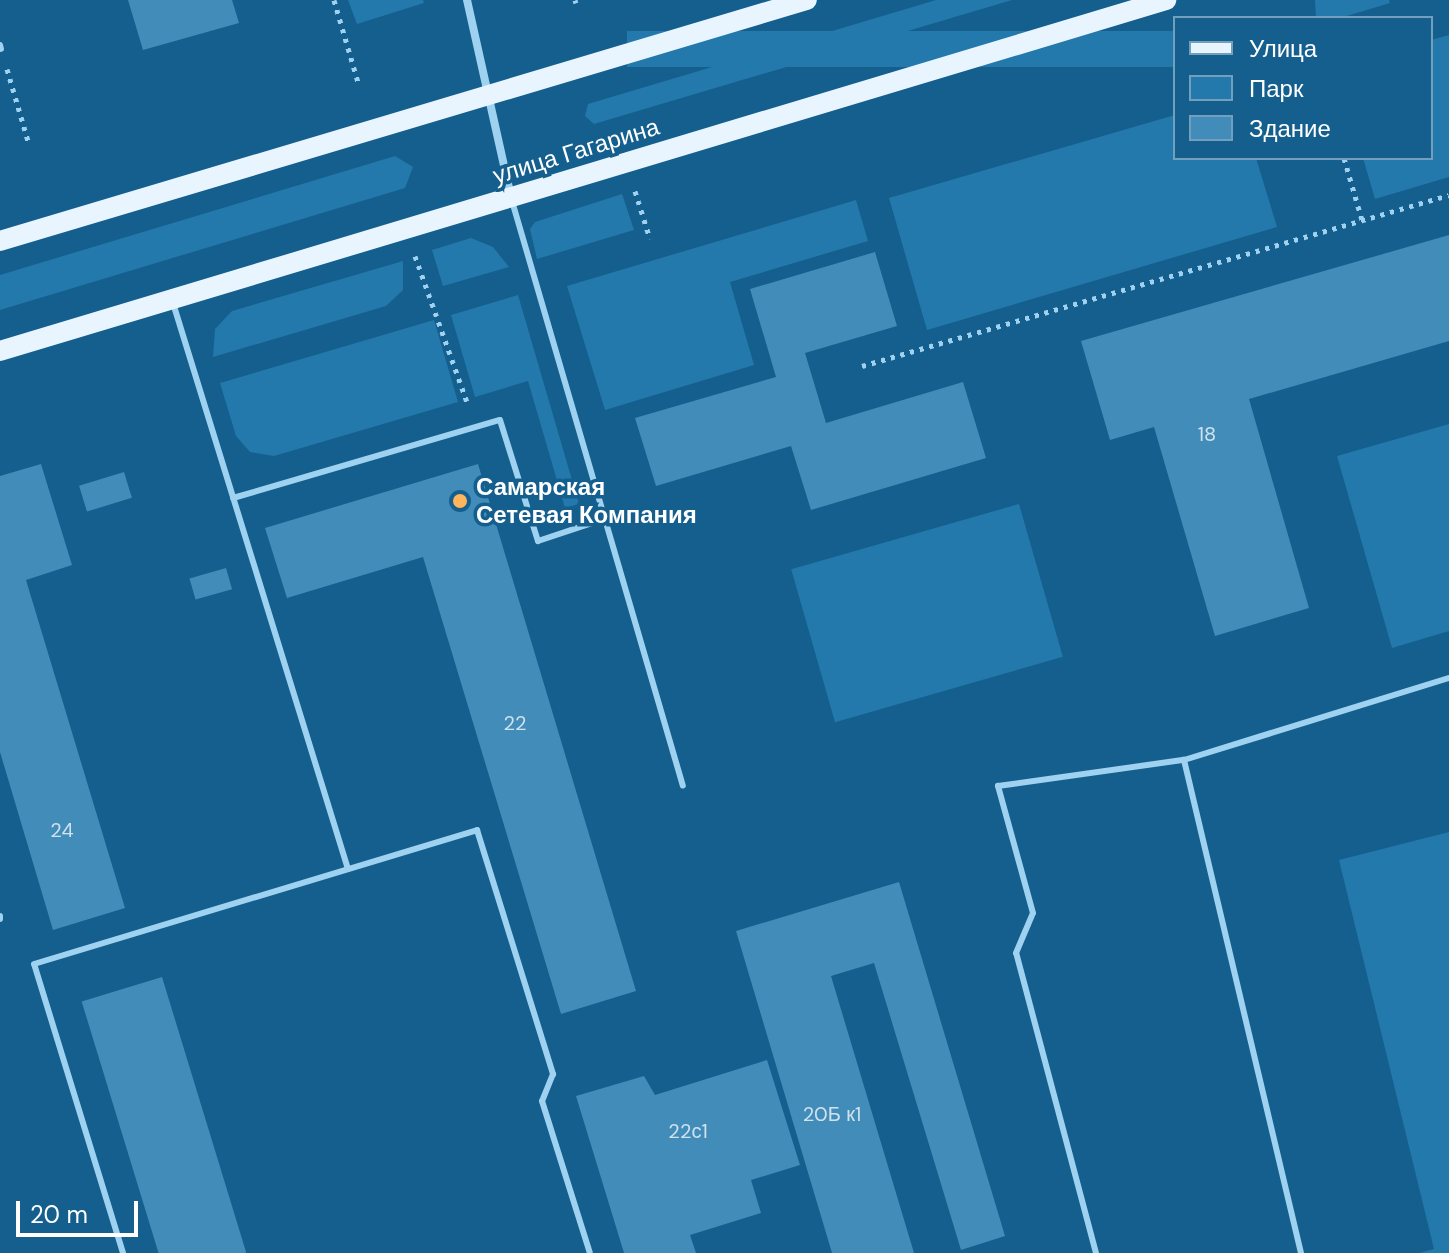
<!DOCTYPE html>
<html>
<head>
<meta charset="utf-8">
<style>
  body { margin:0 }
  #map { position:relative; width:1449px; height:1253px; overflow:hidden; background:#145f8e; font-family:"DM Sans",sans-serif }
  div>[style] { position:absolute }
  .green>* { inset:0; background:#2379ab; transform-origin:0 0 }
  .building>* { inset:0; background:#418cb8; transform-origin:0 0 }
  .path>* { height:5px; margin-top:-2.5px; transform-origin:0; background:repeating-linear-gradient(90deg,#9ed2f0 0 4px,transparent 0 10px) }
  .lane>* { height:6px; margin:-3px; padding:0 3px; transform-origin:3px; border-radius:3px; background:#9ed2f0 }
  .street>* { height:8px; margin:-4px; padding:0 4px; transform-origin:4px; border-radius:4px; background:#9ed2f0 }
  .primary>* { height:20px; margin:-10px; padding:0 10px; transform-origin:10px; border-radius:10px; background:#e8f5ff }
  .dots>* { width:22px; height:22px; translate:-50% -50%; box-sizing:border-box; border:4px solid #145f8e; border-radius:50% }
  span { translate:-50% -50%; white-space:nowrap; text-align:center; line-height:1.15; -webkit-text-stroke:7px #145f8e; paint-order:stroke }
  .number-label { font-size:20px; color:#d0e2ed }
  .number-label span { -webkit-text-stroke-width:0 }
  .street-label { font-size:24px; color:#fff }
  .poi-label { font-size:24px; color:#fff; font-weight:700 }
  .left { translate:0 -50%; text-align:left }
  .legend { position:absolute; left:1173px; top:16px; width:260px; height:144px; box-sizing:border-box; background:#145f8e; border:2px solid #729fbb; margin:0; padding:10px 14px; list-style:none; font-size:24px; color:#fff }
  .legend li { display:flex; align-items:center; gap:16px; height:40px }
  .legend b { width:40px; border:2px solid #729fbb }
  .scale { position:absolute; left:16px; top:1201px; width:122px; height:36px; box-sizing:border-box; border:4px solid #fff; border-top:0; padding-left:10px; font-size:24px; line-height:28px; white-space:nowrap; color:#fff; -webkit-text-stroke:6px #145f8e; paint-order:stroke }
</style>
</head>
<body>
<div id="map">
  <div class="green">
    <div style="clip-path:polygon(348px 0,423px 0,424px 3px,357px 24px)"></div>
    <div style="clip-path:polygon(936px 0,1012px 0,594px 124px,585px 116px,588px 104px)"></div>
    <div style="clip-path:polygon(1315px 0,1389px 0,1390px 3px,1340px 18px,1316px 18px)"></div>
    <div style="left:1175px;top:31px;width:36px;height:548px;rotate:90deg"></div>
    <div style="clip-path:polygon(1449px 35px,1449px 177px,1375px 199px,1363px 158px,1431px 158px,1431px 40px)"></div>
    <div style="clip-path:polygon(1175px 115px,1175px 158px,1256px 158px,1277px 227px,927px 330px,889px 198px)"></div>
    <div style="clip-path:polygon(395px 156px,413px 167px,405px 188px,0 310px,0 275px)"></div>
    <div style="clip-path:polygon(622px 194px,634px 230px,537px 259px,530px 229px,535px 222px)"></div>
    <div style="clip-path:polygon(856px 200px,868px 241px,730px 282px,754px 365px,605px 410px,567px 286px)"></div>
    <div style="clip-path:polygon(471px 238px,493px 247px,509px 267px,443px 286px,432px 250px)"></div>
    <div style="clip-path:polygon(403px 261px,403px 290px,386px 306px,213px 357px,215px 329px,232px 311px)"></div>
    <div style="clip-path:polygon(518px 295px,579px 504px,565px 508px,528px 381px,475px 397px,451px 315px)"></div>
    <div style="clip-path:polygon(434px 320px,458px 402px,274px 456px,250px 452px,236px 436px,220px 383px)"></div>
    <div style="clip-path:polygon(1449px 424px,1449px 631px,1392px 648px,1337px 456px)"></div>
    <div style="left:1019px;top:504px;width:159px;height:237px;rotate:74deg"></div>
    <div style="clip-path:polygon(1449px 832px,1449px 1253px,1419px 1253px,1434px 1249px,1339px 860px)"></div>
  </div>
  <div class="building">
    <div style="clip-path:polygon(128px 0,232px 0,239px 23px,143px 50px)"></div>
    <div style="clip-path:polygon(1449px 235px,1449px 341px,1249px 399px,1309px 608px,1215px 636px,1154px 427px,1110px 440px,1081px 341px)"></div>
    <div style="clip-path:polygon(875px 252px,897px 326px,805px 353px,826px 423px,963px 382px,986px 458px,811px 510px,791px 446px,656px 486px,635px 418px,776px 377px,750px 289px)"></div>
    <div style="clip-path:polygon(41px 464px,72px 565px,26px 580px,125px 908px,53px 930px,0 752px,0 476px)"></div>
    <div style="clip-path:polygon(478px 464px,636px 991px,561px 1014px,423px 557px,287px 598px,265px 528px)"></div>
    <div style="left:124px;top:472px;width:27px;height:47px;rotate:73deg"></div>
    <div style="left:226px;top:568px;width:22px;height:38px;rotate:74deg"></div>
    <div style="clip-path:polygon(899px 882px,1005px 1236px,961px 1250px,874px 963px,831px 976px,914px 1253px,832px 1253px,736px 931px)"></div>
    <div style="left:162px;top:977px;width:288px;height:84px;rotate:73deg"></div>
    <div style="clip-path:polygon(767px 1060px,800px 1165px,751px 1180px,761px 1213px,690px 1235px,696px 1253px,624px 1253px,576px 1096px,644px 1076px,655px 1095px)"></div>
  </div>
  <div class="path">
    <div style="left:334px;top:0;width:85px;rotate:73.7deg"></div>
    <div style="left:575px;top:0;width:3px;rotate:72deg"></div>
    <div style="left:7px;top:69px;width:75px;rotate:73.7deg"></div>
    <div style="left:1344px;top:158px;width:65px;rotate:73.8deg"></div>
    <div style="left:635px;top:191px;width:50px;rotate:72.6deg"></div>
    <div style="left:415px;top:256px;width:158px;rotate:70.4deg"></div>
    <div style="left:862px;top:366px;width:611px;rotate:-16.24deg"></div>
  </div>
  <div class="lane">
    <div style="left:0;top:45px;width:4px;rotate:76deg"></div>
    <div style="left:512px;top:201px;width:609px;rotate:73.71deg"></div>
    <div style="left:173px;top:303px;width:592px;rotate:72.82deg"></div>
    <div style="left:233px;top:498px;width:278px;rotate:-16.3deg"></div>
    <div style="left:500px;top:420px;width:127px;rotate:72.6deg"></div>
    <div style="left:538px;top:541px;width:70px;rotate:-18.4deg"></div>
    <div style="left:0;top:916px;width:3px;rotate:90deg"></div>
    <div style="left:123px;top:1253px;width:302px;rotate:-107.1deg"></div>
    <div style="left:34px;top:964px;width:463px;rotate:-16.8deg"></div>
    <div style="left:477px;top:830px;width:256px;rotate:72.7deg"></div>
    <div style="left:553px;top:1074px;width:29px;rotate:112deg"></div>
    <div style="left:542px;top:1101px;width:159px;rotate:72.5deg"></div>
    <div style="left:1096px;top:1253px;width:310px;rotate:-104.9deg"></div>
    <div style="left:1016px;top:953px;width:43px;rotate:-67deg"></div>
    <div style="left:1033px;top:913px;width:132px;rotate:-105.4deg"></div>
    <div style="left:998px;top:786px;width:188px;rotate:-8deg"></div>
    <div style="left:1301px;top:1253px;width:507px;rotate:-103.35deg"></div>
    <div style="left:1184px;top:760px;width:277px;rotate:-17.2deg"></div>
  </div>
  <div class="street">
    <div style="left:467px;top:0;width:202px;rotate:77.4deg"></div>
  </div>
  <div class="primary">
    <div style="left:0;top:241px;width:842px;rotate:-16.63deg"></div>
    <div style="left:0;top:351px;width:1218px;rotate:-16.75deg"></div>
  </div>
  <div class="dots">
    <div style="left:460px;top:501px;background:#ffb45e"></div>
  </div>
  <div class="number-label">
    <span style="left:1207px;top:434px">18</span>
    <span style="left:515px;top:723px">22</span>
    <span style="left:62px;top:830px">24</span>
    <span style="left:832px;top:1114px">20Б к1</span>
    <span style="left:688px;top:1131px">22с1</span>
  </div>
  <div class="street-label">
    <span style="left:576px;top:151px;rotate:-17deg">улица Гагарина</span>
  </div>
  <div class="poi-label">
    <span class="left" style="left:476px;top:501px">Самарская<br>Сетевая Компания</span>
  </div>
  <ul class="legend">
  <li><b style="height:10px;background:#e8f5ff"></b>Улица</li>
  <li><b style="height:22px;background:#2379ab"></b>Парк</li>
  <li><b style="height:22px;background:#418cb8"></b>Здание</li>
  </ul>
  <div class="scale">20 m</div>
</div>
</body>
</html>
